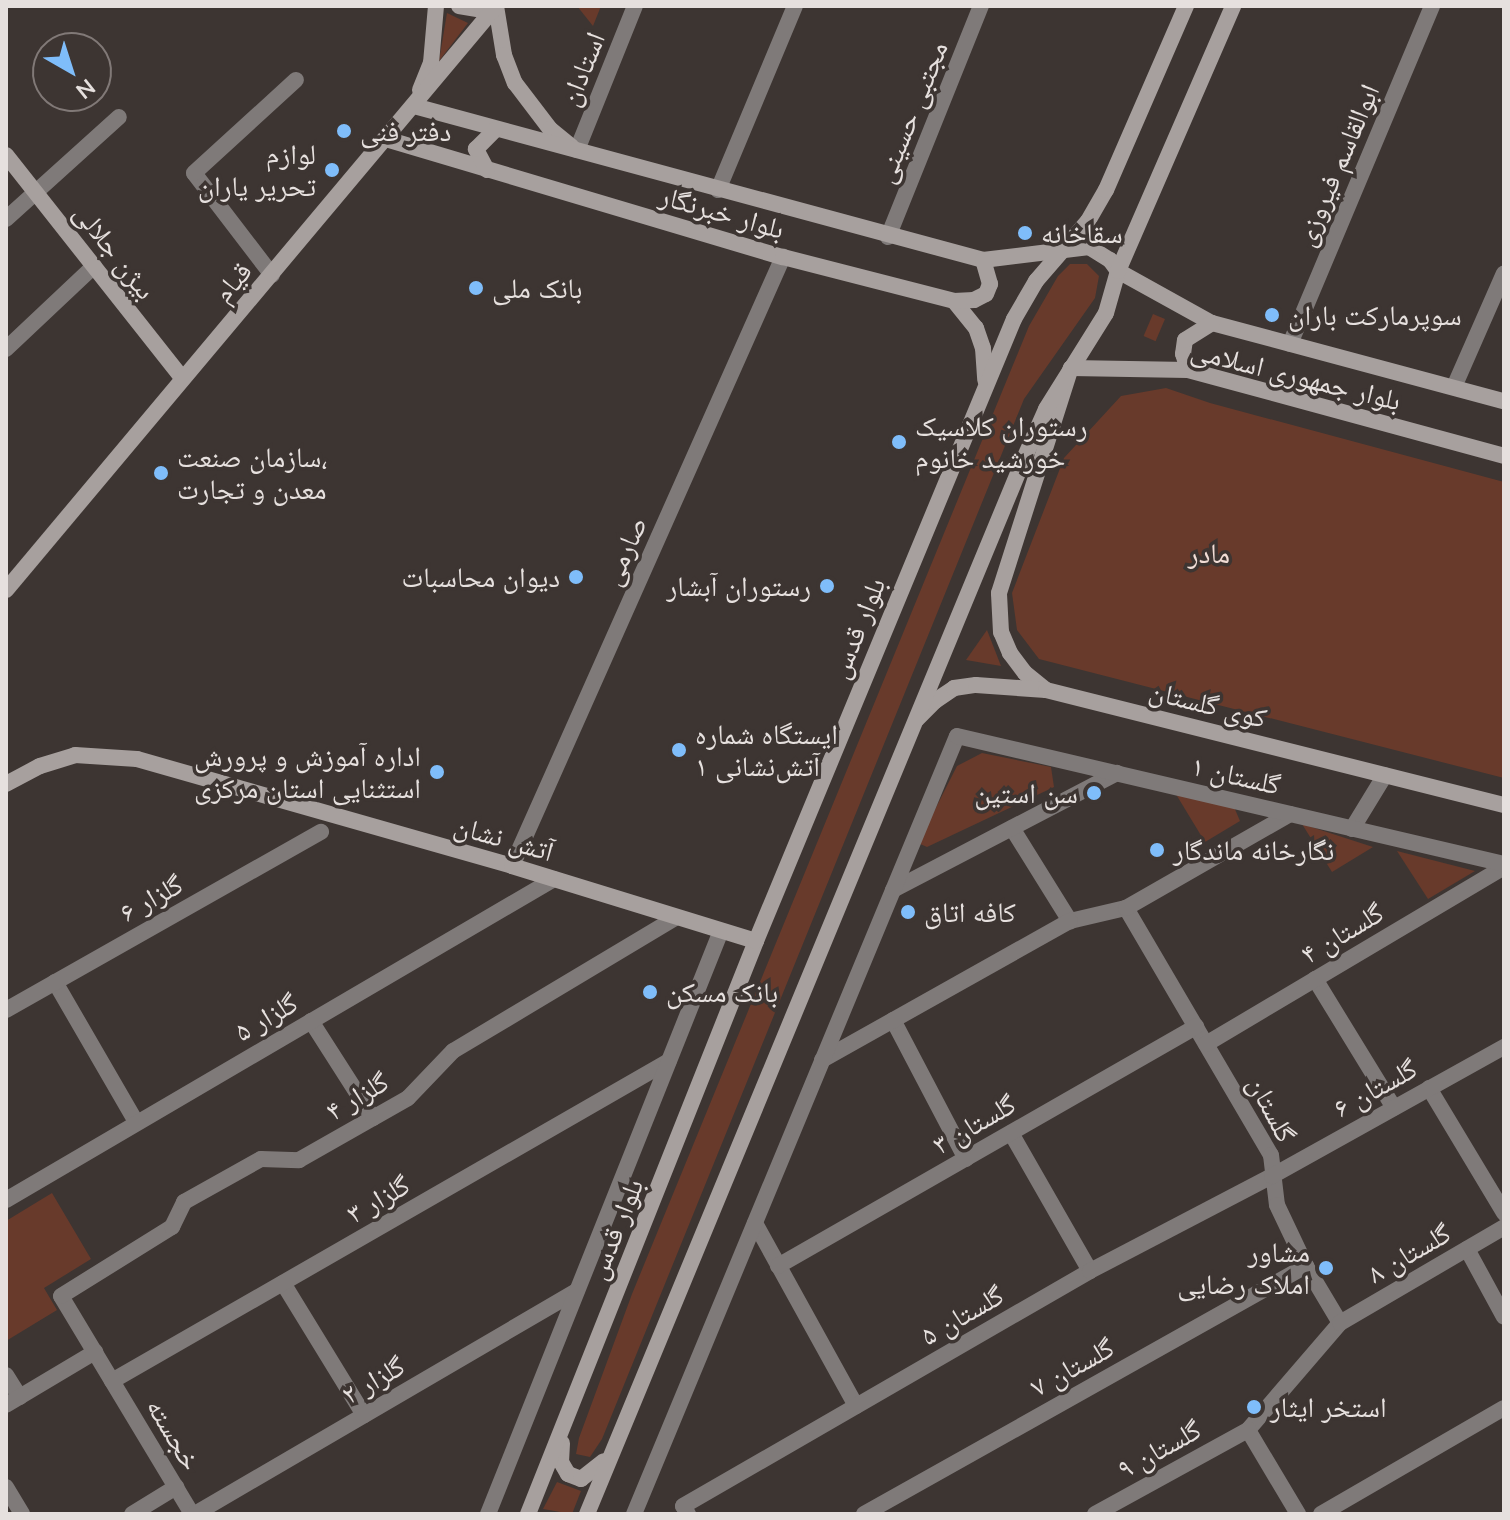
<!DOCTYPE html>
<html>
<head>
<meta charset="utf-8">
<style>
  body { margin:0 }
  #map { position:relative; width:1510px; height:1520px; overflow:hidden; background:#3d3532; font-family:Mulish,"Noto Naskh Arabic",sans-serif }
  div>[style] { position:absolute }
  .green>* { inset:0; background:#683a2b; transform-origin:0 0 }
  .street>* { height:16px; margin:-8px; padding:0 8px; transform-origin:8px; border-radius:8px; background:#7f7a79 }
  .secondary>* { height:16px; margin:-8px; padding:0 8px; transform-origin:8px; border-radius:8px; background:#a7a09e }
  .dots>* { width:22px; height:22px; translate:-50% -50%; box-sizing:border-box; border:4px solid #3d3532; border-radius:50% }
  span { translate:-50% -50%; white-space:nowrap; text-align:center; line-height:1.15; -webkit-text-stroke:7px #3d3532; paint-order:stroke }
  .street-label { font-size:28px; color:#e6e0de }
  .poi-label { font-size:28px; color:#e6e0de }
  .left { translate:0 -50%; text-align:left }
  .right { translate:-100% -50%; text-align:right }
  .park-label { font-size:28px; color:#f1ddd6 }
  .frame { position:absolute; inset:0; border:8px solid #e6e0de; pointer-events:none }
  .north { position:absolute; left:32px; top:32px; width:80px; height:80px; box-sizing:border-box; background:#3d3532; border:2px solid #817977; border-radius:50%; rotate:141deg; font-size:22px; font-weight:700; line-height:32px; text-align:center; color:#e6e0de }
  .north::after { content:''; display:block; margin:auto; width:28px; height:36px; background:#7fbdfa; clip-path:polygon(50% 0,100% 100%,50% 72%,0 100%) }
</style>
</head>
<body>
<div id="map">
  <div class="green">
    <div style="clip-path:polygon(577px 6px,601px 6px,593px 26px)"></div>
    <div style="clip-path:polygon(447px 13px,468px 23px,439px 61px)"></div>
    <div style="clip-path:polygon(1070px 264px,1087px 264px,1099px 276px,1095px 298px,1024px 399px,602px 1439px,590px 1457px,576px 1454px,579px 1438px,632px 1294px,1029px 326px,1058px 276px)"></div>
    <div style="left:1153px;top:314px;width:13px;height:24px;rotate:23deg"></div>
    <div style="clip-path:polygon(1166px 388px,1210px 403px,1504px 482px,1504px 778px,1039px 659px,1017px 630px,1012px 593px,1064px 458px,1121px 396px)"></div>
    <div style="clip-path:polygon(987px 630px,1001px 666px,966px 660px)"></div>
    <div style="clip-path:polygon(982px 753px,1051px 767px,1054px 787px,927px 847px,918px 843px,957px 766px)"></div>
    <div style="clip-path:polygon(1174px 791px,1234px 807px,1240px 821px,1205px 842px)"></div>
    <div style="clip-path:polygon(1302px 824px,1373px 847px,1332px 872px)"></div>
    <div style="clip-path:polygon(1397px 851px,1475px 871px,1428px 899px)"></div>
    <div style="clip-path:polygon(52px 1193px,91px 1259px,44px 1288px,57px 1310px,6px 1341px,6px 1221px)"></div>
    <div style="clip-path:polygon(557px 1482px,581px 1491px,572px 1514px,543px 1509px)"></div>
  </div>
  <div class="street">
    <div style="left:577px;top:150px;width:155px;rotate:-68.1deg"></div>
    <div style="left:718px;top:190px;width:199px;rotate:-67.3deg"></div>
    <div style="left:6px;top:219px;width:152px;rotate:-42.1deg"></div>
    <div style="left:888px;top:237px;width:249px;rotate:-68.1deg"></div>
    <div style="left:272px;top:275px;width:128px;rotate:-127.4deg"></div>
    <div style="left:194px;top:173px;width:138px;rotate:-42.4deg"></div>
    <div style="left:1290px;top:344px;width:367px;rotate:-67.2deg"></div>
    <div style="left:6px;top:349px;width:121px;rotate:-43.3deg"></div>
    <div style="left:1454px;top:387px;width:124px;rotate:-66.3deg"></div>
    <div style="left:1012px;top:828px;width:110px;rotate:58.1deg"></div>
    <div style="left:1070px;top:921px;width:57px;rotate:-13.1deg"></div>
    <div style="left:1126px;top:908px;width:286px;rotate:59.6deg"></div>
    <div style="left:1271px;top:1155px;width:50px;rotate:83.2deg"></div>
    <div style="left:1277px;top:1205px;width:68px;rotate:64.6deg"></div>
    <div style="left:1306px;top:1266px;width:66px;rotate:59.2deg"></div>
    <div style="left:1340px;top:1323px;width:141px;rotate:130.7deg"></div>
    <div style="left:1248px;top:1430px;width:98px;rotate:59.2deg"></div>
    <div style="left:1352px;top:829px;width:63px;rotate:-58.6deg"></div>
    <div style="left:512px;top:866px;width:667px;rotate:-66.01deg"></div>
    <div style="left:893px;top:890px;width:253px;rotate:-27.6deg"></div>
    <div style="left:1126px;top:908px;width:189px;rotate:-29.8deg"></div>
    <div style="left:1315px;top:979px;width:151px;rotate:58.5deg"></div>
    <div style="left:55px;top:982px;width:162px;rotate:59.9deg"></div>
    <div style="left:6px;top:1010px;width:362px;rotate:-29.5deg"></div>
    <div style="left:893px;top:1020px;width:157px;rotate:62.3deg"></div>
    <div style="left:311px;top:1021px;width:115px;rotate:57.4deg"></div>
    <div style="left:1206px;top:1044px;width:347px;rotate:-30.7deg"></div>
    <div style="left:822px;top:1060px;width:284px;rotate:-29.3deg"></div>
    <div style="left:1429px;top:1088px;width:146px;rotate:59deg"></div>
    <div style="left:1011px;top:1133px;width:159px;rotate:60.2deg"></div>
    <div style="left:6px;top:1200px;width:635px;rotate:-30.36deg"></div>
    <div style="left:755px;top:1223px;width:209px;rotate:61.1deg"></div>
    <div style="left:1467px;top:1249px;width:77px;rotate:61.4deg"></div>
    <div style="left:778px;top:1266px;width:482px;rotate:-29.8deg"></div>
    <div style="left:283px;top:1283px;width:155px;rotate:58.5deg"></div>
    <div style="left:1340px;top:1323px;width:190px;rotate:-30.3deg"></div>
    <div style="left:6px;top:1375px;width:26px;rotate:58deg"></div>
    <div style="left:112px;top:1381px;width:642px;rotate:-29.88deg"></div>
    <div style="left:6px;top:1405px;width:104px;rotate:-30.8deg"></div>
    <div style="left:6px;top:1487px;width:31px;rotate:59deg"></div>
    <div style="left:132px;top:1514px;width:52px;rotate:-31.5deg"></div>
    <div style="left:192px;top:1514px;width:254px;rotate:-121deg"></div>
    <div style="left:61px;top:1296px;width:131px;rotate:-31.9deg"></div>
    <div style="left:172px;top:1227px;width:28px;rotate:-64deg"></div>
    <div style="left:184px;top:1202px;width:88px;rotate:-29.2deg"></div>
    <div style="left:261px;top:1159px;width:38px;rotate:2deg"></div>
    <div style="left:299px;top:1160px;width:85px;rotate:-29.6deg"></div>
    <div style="left:373px;top:1118px;width:40px;rotate:-29.7deg"></div>
    <div style="left:408px;top:1098px;width:65px;rotate:-46.2deg"></div>
    <div style="left:453px;top:1051px;width:259px;rotate:-30.9deg"></div>
    <div style="left:195px;top:1514px;width:442px;rotate:-30.3deg"></div>
    <div style="left:488px;top:1514px;width:628px;rotate:-68.22deg"></div>
    <div style="left:634px;top:1514px;width:842px;rotate:-67.45deg"></div>
    <div style="left:957px;top:736px;width:562px;rotate:13.17deg"></div>
    <div style="left:688px;top:1514px;width:9px;rotate:-122deg"></div>
    <div style="left:683px;top:1506px;width:470px;rotate:-30deg"></div>
    <div style="left:1090px;top:1271px;width:205px;rotate:-27.6deg"></div>
    <div style="left:1272px;top:1176px;width:265px;rotate:-29.1deg"></div>
    <div style="left:864px;top:1514px;width:507px;rotate:-29.3deg"></div>
    <div style="left:1095px;top:1514px;width:175px;rotate:-28.8deg"></div>
    <div style="left:1321px;top:1514px;width:211px;rotate:-30.1deg"></div>
  </div>
  <div class="secondary">
    <div style="left:459px;top:6px;width:23px;rotate:10deg"></div>
    <div style="left:482px;top:10px;width:15px;rotate:-16deg"></div>
    <div style="left:496px;top:6px;width:50px;rotate:80.7deg"></div>
    <div style="left:504px;top:55px;width:30px;rotate:69deg"></div>
    <div style="left:515px;top:83px;width:58px;rotate:52.7deg"></div>
    <div style="left:550px;top:129px;width:28px;rotate:39deg"></div>
    <div style="left:420px;top:90px;width:29px;rotate:-68deg"></div>
    <div style="left:431px;top:63px;width:57px;rotate:-85deg"></div>
    <div style="left:414px;top:106px;width:589px;rotate:15.14deg"></div>
    <div style="left:983px;top:260px;width:107px;rotate:-7deg"></div>
    <div style="left:1089px;top:247px;width:25px;rotate:32deg"></div>
    <div style="left:1110px;top:260px;width:14px;rotate:54deg"></div>
    <div style="left:1118px;top:271px;width:107px;rotate:29deg"></div>
    <div style="left:1212px;top:323px;width:302px;rotate:15deg"></div>
    <div style="left:386px;top:139px;width:414px;rotate:16.6deg"></div>
    <div style="left:783px;top:257px;width:177px;rotate:14.4deg"></div>
    <div style="left:954px;top:301px;width:35px;rotate:51deg"></div>
    <div style="left:976px;top:328px;width:21px;rotate:71deg"></div>
    <div style="left:983px;top:348px;width:32px;rotate:86deg"></div>
    <div style="left:6px;top:155px;width:285px;rotate:51.7deg"></div>
    <div style="left:487px;top:170px;width:24px;rotate:-118deg"></div>
    <div style="left:476px;top:149px;width:27px;rotate:-45deg"></div>
    <div style="left:954px;top:301px;width:20px;rotate:-3deg"></div>
    <div style="left:974px;top:300px;width:13px;rotate:-27deg"></div>
    <div style="left:986px;top:294px;width:11px;rotate:-68deg"></div>
    <div style="left:990px;top:284px;width:25px;rotate:-106deg"></div>
    <div style="left:1188px;top:370px;width:17px;rotate:-107deg"></div>
    <div style="left:1183px;top:354px;width:14px;rotate:-82deg"></div>
    <div style="left:1185px;top:340px;width:32px;rotate:-32deg"></div>
    <div style="left:6px;top:590px;width:762px;rotate:-50deg"></div>
    <div style="left:1046px;top:690px;width:27px;rotate:-141deg"></div>
    <div style="left:1025px;top:673px;width:25px;rotate:-127deg"></div>
    <div style="left:1010px;top:653px;width:23px;rotate:-113deg"></div>
    <div style="left:1001px;top:632px;width:39px;rotate:-93deg"></div>
    <div style="left:999px;top:593px;width:236px;rotate:-72.3deg"></div>
    <div style="left:1071px;top:368px;width:117px;rotate:1deg"></div>
    <div style="left:1188px;top:370px;width:327px;rotate:15.2deg"></div>
    <div style="left:917px;top:719px;width:25px;rotate:-45deg"></div>
    <div style="left:935px;top:701px;width:23px;rotate:-34deg"></div>
    <div style="left:954px;top:688px;width:22px;rotate:-8deg"></div>
    <div style="left:976px;top:685px;width:70px;rotate:4.1deg"></div>
    <div style="left:1046px;top:690px;width:472px;rotate:14.1deg"></div>
    <div style="left:6px;top:784px;width:38px;rotate:-28deg"></div>
    <div style="left:40px;top:766px;width:37px;rotate:-17deg"></div>
    <div style="left:75px;top:755px;width:62px;rotate:3.7deg"></div>
    <div style="left:137px;top:759px;width:390px;rotate:15.9deg"></div>
    <div style="left:512px;top:866px;width:255px;rotate:17.1deg"></div>
    <div style="left:562px;top:1443px;width:19px;rotate:93deg"></div>
    <div style="left:561px;top:1462px;width:14px;rotate:60deg"></div>
    <div style="left:568px;top:1474px;width:14px;rotate:21deg"></div>
    <div style="left:581px;top:1479px;width:29px;rotate:-38deg"></div>
    <div style="left:528px;top:1514px;width:617px;rotate:-68.3deg"></div>
    <div style="left:756px;top:941px;width:673px;rotate:-67.47deg"></div>
    <div style="left:1014px;top:319px;width:44px;rotate:-59.9deg"></div>
    <div style="left:1036px;top:281px;width:79px;rotate:-49.1deg"></div>
    <div style="left:1088px;top:221px;width:36px;rotate:-60deg"></div>
    <div style="left:1106px;top:190px;width:201px;rotate:-66.5deg"></div>
    <div style="left:587px;top:1514px;width:1140px;rotate:-67.51deg"></div>
    <div style="left:1023px;top:461px;width:57px;rotate:-66.1deg"></div>
    <div style="left:1046px;top:409px;width:113px;rotate:-58deg"></div>
    <div style="left:1106px;top:313px;width:44px;rotate:-74.1deg"></div>
    <div style="left:1118px;top:271px;width:289px;rotate:-66.5deg"></div>
  </div>
  <div class="dots">
    <div style="left:344px;top:131px;background:#7fbdfa"></div>
    <div style="left:332px;top:170px;background:#7fbdfa"></div>
    <div style="left:1025px;top:233px;background:#7fbdfa"></div>
    <div style="left:476px;top:288px;background:#7fbdfa"></div>
    <div style="left:1272px;top:315px;background:#7fbdfa"></div>
    <div style="left:899px;top:442px;background:#7fbdfa"></div>
    <div style="left:161px;top:473px;background:#7fbdfa"></div>
    <div style="left:576px;top:577px;background:#7fbdfa"></div>
    <div style="left:827px;top:586px;background:#7fbdfa"></div>
    <div style="left:679px;top:750px;background:#7fbdfa"></div>
    <div style="left:437px;top:772px;background:#7fbdfa"></div>
    <div style="left:1094px;top:793px;background:#7fbdfa"></div>
    <div style="left:1157px;top:850px;background:#7fbdfa"></div>
    <div style="left:908px;top:912px;background:#7fbdfa"></div>
    <div style="left:650px;top:992px;background:#7fbdfa"></div>
    <div style="left:1326px;top:1268px;background:#7fbdfa"></div>
    <div style="left:1254px;top:1407px;background:#7fbdfa"></div>
  </div>
  <div class="street-label">
    <span style="left:582px;top:69px;rotate:-68deg">استادان</span>
    <span style="left:911px;top:112px;rotate:-68deg">مجتبی حسینی</span>
    <span style="left:1337px;top:165px;rotate:-67deg">ابوالقاسم فیروزی</span>
    <span style="left:722px;top:212px;rotate:16deg">بلوار خبرنگار</span>
    <span style="left:115px;top:251px;rotate:52deg">بیژن جلالی</span>
    <span style="left:232px;top:282px;rotate:-50deg">قیام</span>
    <span style="left:1296px;top:375px;rotate:14deg">بلوار جمهوری اسلامی</span>
    <span style="left:624px;top:551px;rotate:-66deg">صارمی</span>
    <span style="left:857px;top:628px;rotate:-68deg">بلوار قدس</span>
    <span style="left:1208px;top:704px;rotate:14deg">کوی گلستان</span>
    <span style="left:1236px;top:775px;rotate:13deg">گلستان ۱</span>
    <span style="left:504px;top:838px;rotate:16deg">آتش نشان</span>
    <span style="left:151px;top:898px;rotate:-29deg">گلزار ۶</span>
    <span style="left:1342px;top:933px;rotate:-31deg">گلستان ۴</span>
    <span style="left:266px;top:1017px;rotate:-30deg">گلزار ۵</span>
    <span style="left:1375px;top:1088px;rotate:-29deg">گلستان ۶</span>
    <span style="left:357px;top:1096px;rotate:-31deg">گلزار ۴</span>
    <span style="left:1272px;top:1109px;rotate:62deg">گلستان</span>
    <span style="left:974px;top:1124px;rotate:-30deg">گلستان ۳</span>
    <span style="left:378px;top:1199px;rotate:-30deg">گلزار ۳</span>
    <span style="left:615px;top:1229px;rotate:-68deg">بلوار قدس</span>
    <span style="left:1409px;top:1253px;rotate:-30deg">گلستان ۸</span>
    <span style="left:962px;top:1315px;rotate:-30deg">گلستان ۵</span>
    <span style="left:1072px;top:1367px;rotate:-29deg">گلستان ۷</span>
    <span style="left:373px;top:1380px;rotate:-30deg">گلزار ۲</span>
    <span style="left:174px;top:1434px;rotate:59deg">خجسته</span>
    <span style="left:1159px;top:1449px;rotate:-29deg">گلستان ۹</span>
  </div>
  <div class="poi-label">
    <span class="left" style="left:360px;top:131px">دفتر فنی</span>
    <span class="right" style="left:316px;top:170px">لوازم<br>تحریر یاران</span>
    <span class="left" style="left:1041px;top:233px">سقاخانه</span>
    <span class="left" style="left:492px;top:288px">بانک ملی</span>
    <span class="left" style="left:1288px;top:315px">سوپرمارکت باران</span>
    <span class="left" style="left:915px;top:442px">رستوران کلاسیک<br>خورشید خانوم</span>
    <span class="left" style="left:177px;top:473px">سازمان صنعت،<br>معدن و تجارت</span>
    <span class="right" style="left:560px;top:577px">دیوان محاسبات</span>
    <span class="right" style="left:811px;top:586px">رستوران آبشار</span>
    <span class="left" style="left:695px;top:750px">ایستگاه شماره<br>۱ آتش‌نشانی</span>
    <span class="right" style="left:421px;top:772px">اداره آموزش و پرورش<br>استثنایی استان مرکزی</span>
    <span class="right" style="left:1078px;top:793px">سن استین</span>
    <span class="left" style="left:1173px;top:850px">نگارخانه ماندگار</span>
    <span class="left" style="left:924px;top:912px">کافه اتاق</span>
    <span class="left" style="left:666px;top:992px">بانک مسکن</span>
    <span class="right" style="left:1310px;top:1268px">مشاور<br>املاک رضایی</span>
    <span class="left" style="left:1270px;top:1407px">استخر ایثار</span>
  </div>
  <div class="park-label">
    <span style="left:1209px;top:553px">مادر</span>
  </div>
  <div class="frame"></div>
  <div class="north">N</div>
</div>
</body>
</html>
